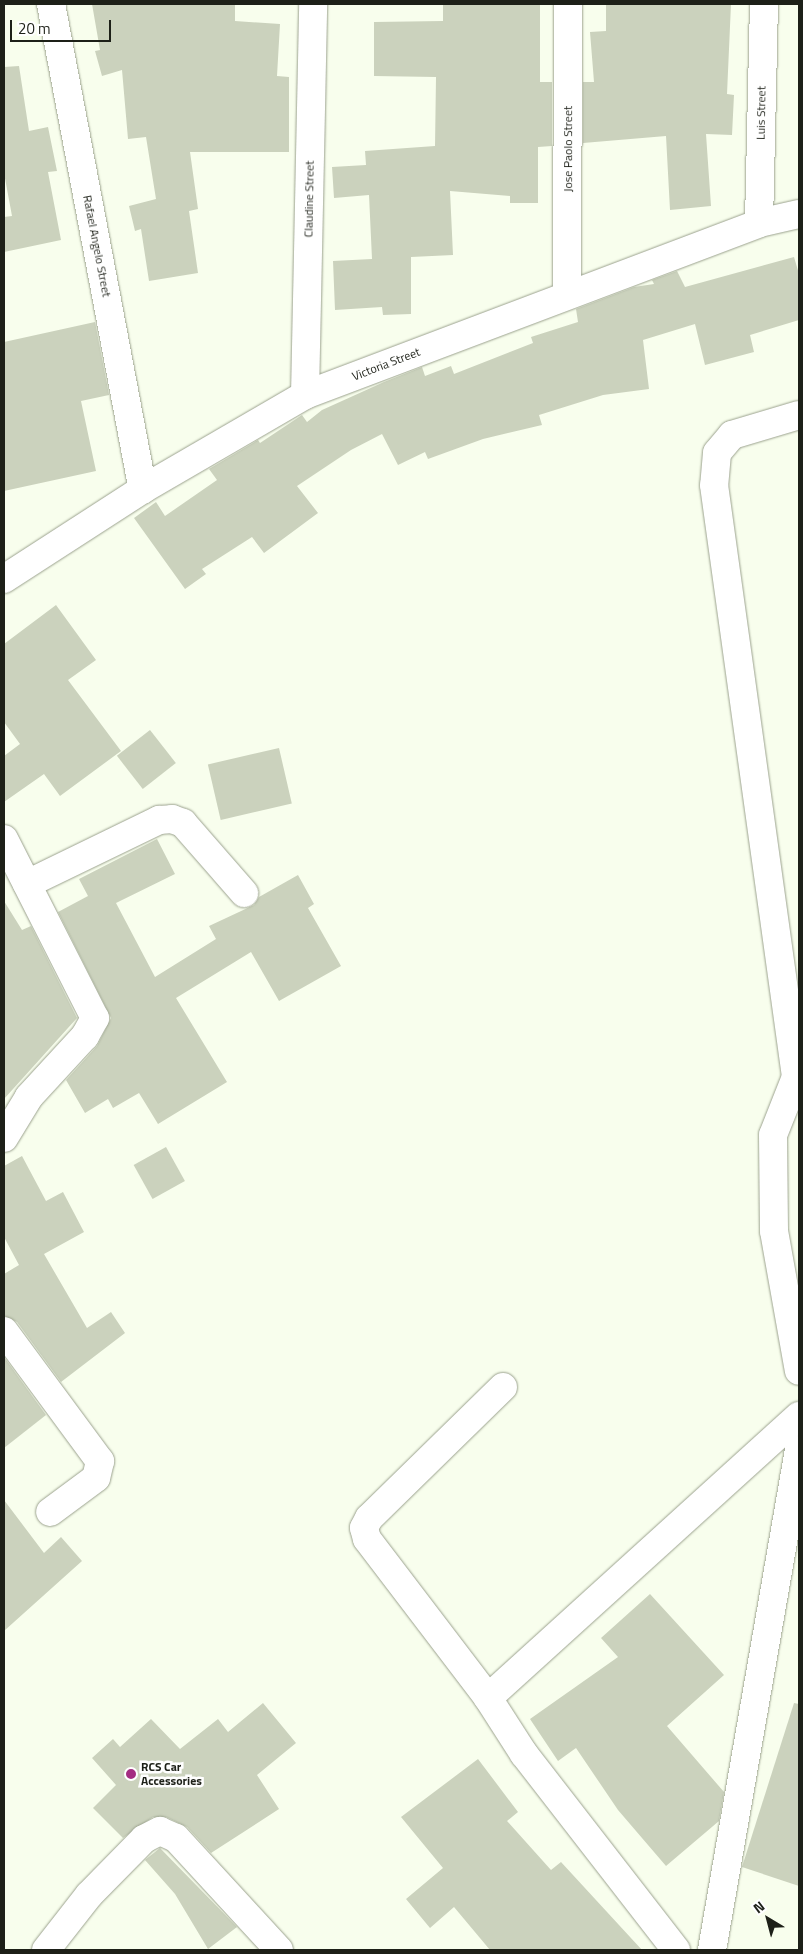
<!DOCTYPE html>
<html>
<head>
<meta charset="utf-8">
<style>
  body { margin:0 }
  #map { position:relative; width:803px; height:1954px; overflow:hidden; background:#f8feed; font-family:"Titillium Web",sans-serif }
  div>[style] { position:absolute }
  .building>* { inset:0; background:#cbd2bd; transform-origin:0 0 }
  .roads { filter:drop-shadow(0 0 1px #9ba28e) drop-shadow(0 0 1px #9ba28e) }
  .minor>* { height:28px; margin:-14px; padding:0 14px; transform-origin:14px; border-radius:14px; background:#fff }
  .dots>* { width:14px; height:14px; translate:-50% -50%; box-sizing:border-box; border:2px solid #fff; border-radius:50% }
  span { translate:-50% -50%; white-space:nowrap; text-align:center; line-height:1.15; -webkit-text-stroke:5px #fff; paint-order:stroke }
  .street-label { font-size:12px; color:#1d2018 }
  .poi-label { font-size:12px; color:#1d2018; font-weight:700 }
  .left { translate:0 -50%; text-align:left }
  .frame { position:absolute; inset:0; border:5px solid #1d2018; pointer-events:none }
  .north { position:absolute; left:743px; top:1894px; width:50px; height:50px; -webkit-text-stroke:4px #fff; paint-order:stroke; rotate:323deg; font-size:14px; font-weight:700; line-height:20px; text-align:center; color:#1d2018 }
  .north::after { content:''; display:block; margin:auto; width:18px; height:22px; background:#1d2018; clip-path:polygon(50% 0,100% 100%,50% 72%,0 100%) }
  .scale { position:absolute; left:10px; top:20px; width:101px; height:22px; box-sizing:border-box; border:2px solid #1d2018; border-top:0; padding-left:6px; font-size:15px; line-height:18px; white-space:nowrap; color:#1d2018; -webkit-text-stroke:4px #fff; paint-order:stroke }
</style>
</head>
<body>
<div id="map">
  <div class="building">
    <div style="clip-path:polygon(92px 4px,235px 4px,235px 21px,280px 24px,277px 76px,289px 77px,289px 152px,190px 152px,198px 209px,189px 211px,198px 273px,149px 281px,141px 229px,135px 231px,129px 206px,156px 199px,146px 137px,128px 139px,122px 70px,102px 76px,95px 51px,100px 50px)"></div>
    <div style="clip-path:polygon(443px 4px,540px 4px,540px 82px,552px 82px,552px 146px,538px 147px,538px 203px,510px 203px,510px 196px,450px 191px,453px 255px,411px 257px,411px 314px,383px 315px,382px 307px,335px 310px,333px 261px,372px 259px,369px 195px,334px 198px,332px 167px,366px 165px,365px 151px,435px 146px,436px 77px,374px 76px,374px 22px,443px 21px)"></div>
    <div style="clip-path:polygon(606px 4px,731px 4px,727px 94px,734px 95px,732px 135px,706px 134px,711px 206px,670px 210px,666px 136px,583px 143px,583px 82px,594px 82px,590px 32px,606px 31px)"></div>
    <div style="clip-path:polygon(19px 66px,29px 131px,48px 127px,57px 171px,48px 172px,61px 240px,4px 252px,4px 217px,12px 216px,4px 173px,4px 67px)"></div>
    <div style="clip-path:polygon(794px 257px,799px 274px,799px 320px,750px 335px,754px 352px,705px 365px,695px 324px,643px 340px,649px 389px,603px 395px,539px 415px,542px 425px,483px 439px,428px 459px,425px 452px,398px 465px,382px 434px,351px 450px,297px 486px,318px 513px,264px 553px,252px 537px,202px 569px,206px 574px,185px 589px,134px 518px,156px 502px,165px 516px,217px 480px,209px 469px,258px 440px,260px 443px,302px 415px,307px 422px,322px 410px,384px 382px,422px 367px,425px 376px,451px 366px,454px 374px,533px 343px,531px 337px,578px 322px,576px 309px,634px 287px,654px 284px,652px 280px,677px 271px,685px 287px)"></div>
    <div style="clip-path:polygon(95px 322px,109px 395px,81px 401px,96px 471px,4px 491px,4px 342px)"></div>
    <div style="clip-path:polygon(56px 605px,96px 660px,68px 680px,121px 751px,60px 796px,44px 774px,4px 802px,4px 756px,20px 744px,4px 722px,4px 644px)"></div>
    <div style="left:150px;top:730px;width:42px;height:42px;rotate:52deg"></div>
    <div style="left:279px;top:748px;width:57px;height:73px;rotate:77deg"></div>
    <div style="clip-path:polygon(157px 839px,175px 874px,116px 903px,155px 977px,216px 939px,209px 926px,254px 905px,259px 897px,298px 875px,314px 904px,308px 908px,341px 966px,279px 1001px,251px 952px,176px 998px,227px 1082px,158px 1124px,139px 1093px,113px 1108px,108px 1099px,85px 1113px,66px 1080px,97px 1046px,111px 1018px,58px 912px,88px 896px,79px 879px)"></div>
    <div style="clip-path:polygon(4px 901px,22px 930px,31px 926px,77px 1018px,4px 1099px)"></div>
    <div style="left:166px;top:1147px;width:39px;height:37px;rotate:61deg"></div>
    <div style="clip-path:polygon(22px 1156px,46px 1201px,63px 1192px,84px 1232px,44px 1254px,87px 1328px,111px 1312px,125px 1333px,61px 1382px,17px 1322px,4px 1316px,4px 1274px,19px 1265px,4px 1237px,4px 1166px)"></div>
    <div style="clip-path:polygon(4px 1357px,46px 1415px,4px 1448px)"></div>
    <div style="clip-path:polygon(4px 1500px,44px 1553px,61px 1537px,82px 1561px,4px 1631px)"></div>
    <div style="clip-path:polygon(650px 1594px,724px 1675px,667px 1726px,724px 1792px,719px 1821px,666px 1866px,618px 1810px,576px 1748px,558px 1761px,530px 1719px,618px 1657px,601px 1638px)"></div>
    <div style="clip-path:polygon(263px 1703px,296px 1743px,257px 1775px,279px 1809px,211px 1853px,187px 1827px,166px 1817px,153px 1817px,123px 1838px,93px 1808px,116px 1785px,92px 1758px,113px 1739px,120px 1747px,151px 1719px,180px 1749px,218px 1719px,228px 1732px)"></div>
    <div style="clip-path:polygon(794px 1703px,799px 1704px,799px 1886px,742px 1867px)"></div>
    <div style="clip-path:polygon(478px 1759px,518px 1812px,507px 1821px,551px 1870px,561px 1862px,642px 1950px,490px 1950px,454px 1907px,430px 1928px,406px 1899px,443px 1868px,401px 1817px)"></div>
    <div style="clip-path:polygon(160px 1848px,237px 1927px,208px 1949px,175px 1894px,145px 1860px)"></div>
  </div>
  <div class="roads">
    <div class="minor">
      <div style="left:51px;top:4px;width:494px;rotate:79.3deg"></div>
      <div style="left:759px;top:223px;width:219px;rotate:-88.7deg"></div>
      <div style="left:567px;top:295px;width:291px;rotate:-89.8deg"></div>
      <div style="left:305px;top:395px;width:391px;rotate:-88.8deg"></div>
      <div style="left:799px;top:415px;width:70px;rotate:163.4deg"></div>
      <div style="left:732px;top:435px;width:23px;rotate:130deg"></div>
      <div style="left:717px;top:453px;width:32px;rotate:95deg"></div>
      <div style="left:714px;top:485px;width:598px;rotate:82.11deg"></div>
      <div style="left:796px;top:1077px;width:62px;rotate:111.6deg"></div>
      <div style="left:773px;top:1135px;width:96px;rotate:89.4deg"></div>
      <div style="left:774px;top:1231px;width:142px;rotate:79.9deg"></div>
      <div style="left:4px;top:579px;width:166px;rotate:-32.9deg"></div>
      <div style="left:143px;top:489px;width:187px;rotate:-30.1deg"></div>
      <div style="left:305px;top:395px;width:485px;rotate:-20.7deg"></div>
      <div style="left:759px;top:223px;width:41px;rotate:-12.7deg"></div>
      <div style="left:4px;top:839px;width:201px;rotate:63.1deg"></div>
      <div style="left:95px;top:1018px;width:21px;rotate:119deg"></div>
      <div style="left:85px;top:1036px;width:83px;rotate:132.6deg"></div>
      <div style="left:29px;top:1097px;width:48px;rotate:121.4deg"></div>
      <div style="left:27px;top:884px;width:147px;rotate:-25.9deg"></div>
      <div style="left:159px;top:820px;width:13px;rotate:-4deg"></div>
      <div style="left:172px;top:819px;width:12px;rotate:20deg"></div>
      <div style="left:183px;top:823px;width:93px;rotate:48.9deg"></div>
      <div style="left:4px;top:1331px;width:162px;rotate:53.6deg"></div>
      <div style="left:100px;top:1461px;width:17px;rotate:103deg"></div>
      <div style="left:96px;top:1478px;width:57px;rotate:143.5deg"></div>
      <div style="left:503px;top:1387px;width:187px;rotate:135.6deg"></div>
      <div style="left:369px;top:1518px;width:11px;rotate:117deg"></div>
      <div style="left:364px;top:1528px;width:11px;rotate:75deg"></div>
      <div style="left:367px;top:1539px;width:200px;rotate:52.7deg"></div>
      <div style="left:488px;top:1698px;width:67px;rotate:57.3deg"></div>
      <div style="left:524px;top:1754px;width:248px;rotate:52.2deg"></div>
      <div style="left:488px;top:1698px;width:420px;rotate:-42.2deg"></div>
      <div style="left:46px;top:1950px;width:70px;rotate:-52deg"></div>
      <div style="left:89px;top:1895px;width:78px;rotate:-45.5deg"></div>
      <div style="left:144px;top:1839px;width:18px;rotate:-27deg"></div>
      <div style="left:160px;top:1831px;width:17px;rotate:24deg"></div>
      <div style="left:176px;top:1838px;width:152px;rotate:47.4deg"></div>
      <div style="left:712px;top:1950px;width:508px;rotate:-80.13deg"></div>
    </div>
  </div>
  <div class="dots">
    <div style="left:131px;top:1774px;background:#a42c82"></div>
  </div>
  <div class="street-label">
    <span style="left:761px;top:113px;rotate:-89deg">Luis Street</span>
    <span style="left:568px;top:149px;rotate:-90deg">Jose Paolo Street</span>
    <span style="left:309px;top:199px;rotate:-89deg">Claudine Street</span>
    <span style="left:97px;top:246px;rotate:79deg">Rafael Angelo Street</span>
    <span style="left:386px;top:364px;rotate:-21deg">Victoria Street</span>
  </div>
  <div class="poi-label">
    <span class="left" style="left:141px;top:1774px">RCS Car<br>Accessories</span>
  </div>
  <div class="frame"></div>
  <div class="north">N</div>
  <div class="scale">20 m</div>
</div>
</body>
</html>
